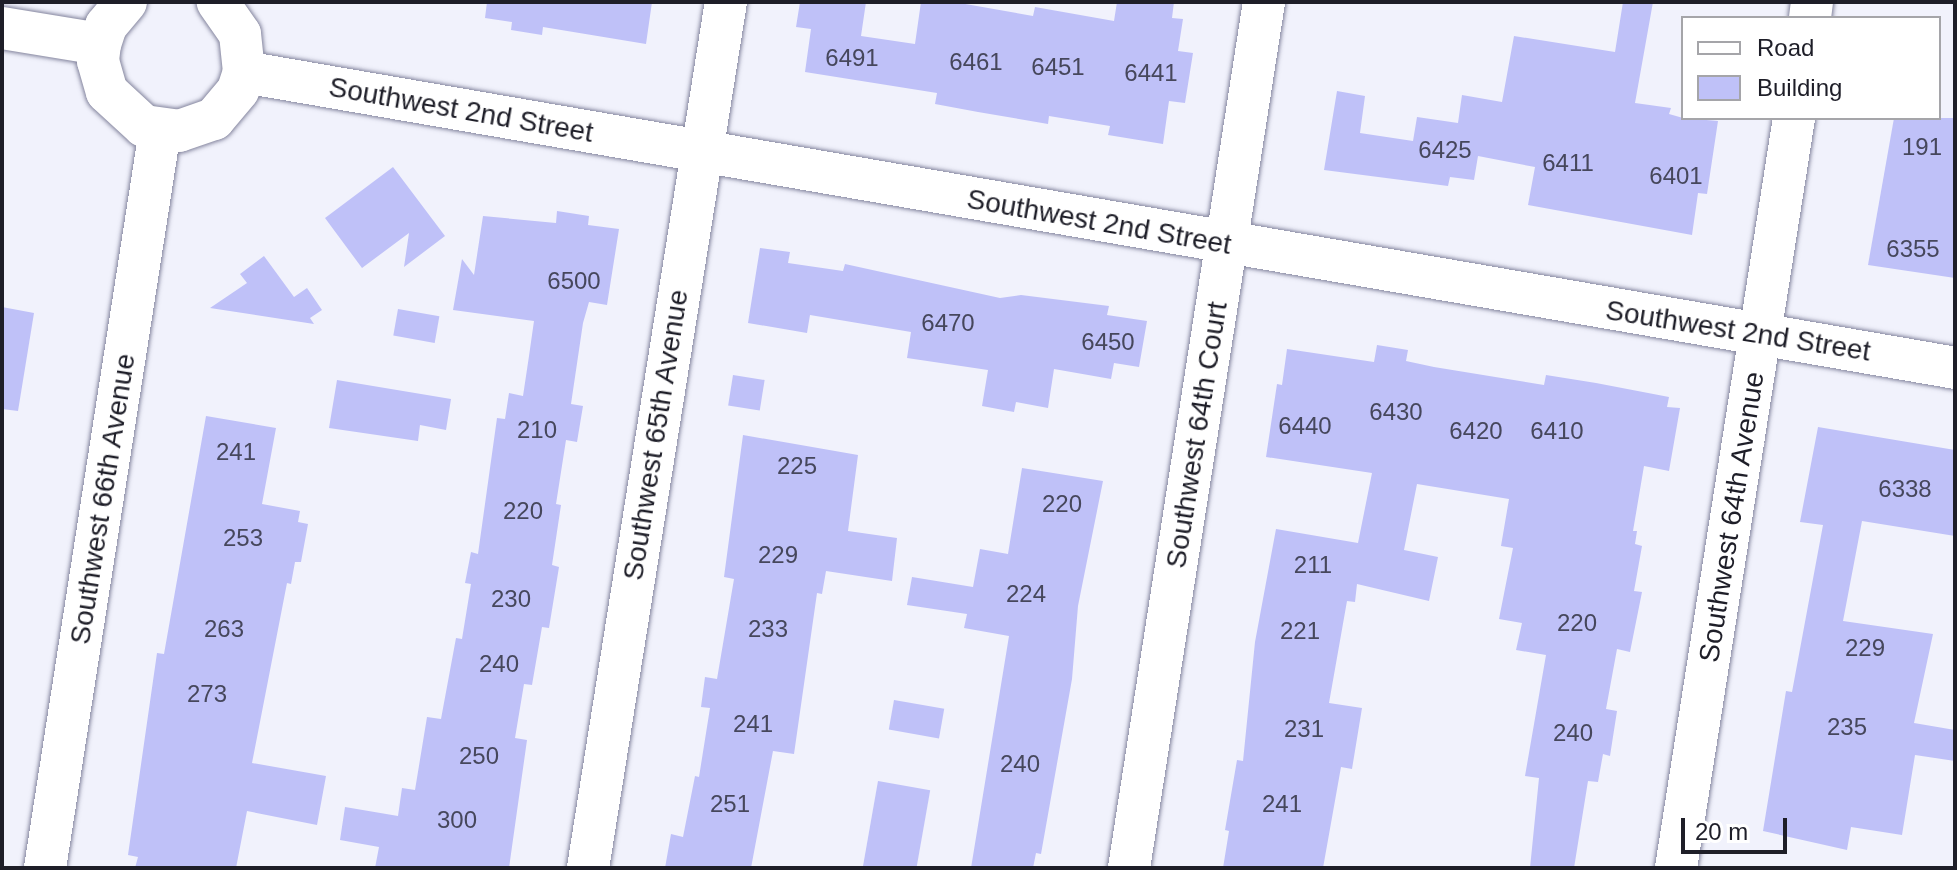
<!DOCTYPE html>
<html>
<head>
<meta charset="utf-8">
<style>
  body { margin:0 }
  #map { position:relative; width:1957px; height:870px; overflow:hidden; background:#f1f2fc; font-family:Helvetica,sans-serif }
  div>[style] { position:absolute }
  .building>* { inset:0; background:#bfc1f8; transform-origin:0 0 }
  .roads { filter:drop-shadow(0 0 2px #84859e) drop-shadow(0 0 2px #84859e) }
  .minor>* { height:42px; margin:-21px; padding:0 21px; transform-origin:21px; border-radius:21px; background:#fff }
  span { translate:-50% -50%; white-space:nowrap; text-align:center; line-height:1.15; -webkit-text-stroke:8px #fff; paint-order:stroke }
  .number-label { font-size:24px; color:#46475c }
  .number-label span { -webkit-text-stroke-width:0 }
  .street-label { font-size:28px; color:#1e1e28 }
  .frame { position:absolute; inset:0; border:4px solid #1e1e28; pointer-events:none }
  .legend { position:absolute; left:1681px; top:16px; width:260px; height:104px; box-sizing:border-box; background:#fff; border:2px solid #a5a5a9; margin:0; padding:10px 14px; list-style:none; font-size:24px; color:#1e1e28 }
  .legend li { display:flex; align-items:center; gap:16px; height:40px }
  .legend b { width:40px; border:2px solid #a5a5a9 }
  .scale { position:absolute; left:1681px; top:818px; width:106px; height:36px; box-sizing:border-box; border:4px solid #1e1e28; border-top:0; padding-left:10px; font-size:24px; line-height:28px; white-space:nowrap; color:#1e1e28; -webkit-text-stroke:6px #fff; paint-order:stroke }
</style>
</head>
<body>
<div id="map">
  <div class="building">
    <div style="clip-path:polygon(487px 2px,652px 2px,646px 44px,543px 27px,542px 35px,511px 30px,512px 22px,485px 18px)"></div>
    <div style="clip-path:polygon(800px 2px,866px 2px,861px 36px,915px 44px,921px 2px,954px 2px,1033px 16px,1035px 7px,1114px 21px,1117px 2px,1174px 2px,1172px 18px,1183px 19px,1178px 51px,1193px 53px,1185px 103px,1169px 101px,1163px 144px,1108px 135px,1110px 126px,1049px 116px,1048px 124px,978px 112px,935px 104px,937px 93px,805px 72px,811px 29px,796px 27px)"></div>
    <div style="clip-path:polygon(1623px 2px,1653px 2px,1635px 103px,1671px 108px,1669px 114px,1683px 118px,1718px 121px,1707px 194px,1698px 193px,1692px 235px,1528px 205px,1535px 167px,1478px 156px,1474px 180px,1450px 177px,1448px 186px,1324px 170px,1337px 91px,1365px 96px,1360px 133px,1413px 141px,1417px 117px,1458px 123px,1462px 95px,1502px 102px,1514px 36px,1615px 52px)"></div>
    <div style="clip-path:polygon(1894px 118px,1955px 118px,1955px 278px,1868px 265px)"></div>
    <div style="clip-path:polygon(393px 167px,445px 236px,404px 267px,409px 233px,362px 268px,325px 218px)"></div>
    <div style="clip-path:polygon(557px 211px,589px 216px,588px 225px,619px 229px,607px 305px,589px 302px,583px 323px,571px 404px,583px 406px,577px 442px,566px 440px,556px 504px,561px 505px,552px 565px,559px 567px,549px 628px,542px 627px,532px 685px,524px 684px,515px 738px,527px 740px,509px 868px,375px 868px,379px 847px,340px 840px,345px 807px,398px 816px,402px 788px,415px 790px,427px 717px,441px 719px,456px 638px,462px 639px,471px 584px,465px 583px,471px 552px,478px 554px,497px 418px,505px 419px,509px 393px,523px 396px,529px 356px,534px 321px,453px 310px,462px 259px,474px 275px,483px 216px,556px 223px)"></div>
    <div style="clip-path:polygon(760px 248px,790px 252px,788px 263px,843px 271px,845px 264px,1000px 298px,1021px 295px,1109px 306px,1107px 315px,1147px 321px,1139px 367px,1114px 363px,1111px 379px,1054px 369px,1048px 408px,1016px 402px,1014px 412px,982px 406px,988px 370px,907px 358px,911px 332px,810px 315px,807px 333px,748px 323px)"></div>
    <div style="clip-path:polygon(264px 256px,294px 297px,307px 288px,322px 310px,310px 318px,314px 324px,210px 308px,247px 283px,240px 274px)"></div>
    <div style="clip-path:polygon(2px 307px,34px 313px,18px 411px,2px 409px)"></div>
    <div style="left:398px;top:309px;width:42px;height:27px;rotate:10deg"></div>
    <div style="clip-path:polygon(1377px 345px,1408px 350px,1406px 361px,1434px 367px,1544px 385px,1546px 375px,1596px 383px,1669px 397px,1667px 407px,1680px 408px,1669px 471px,1644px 466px,1633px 531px,1637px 531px,1635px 544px,1642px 546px,1634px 591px,1642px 592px,1630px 652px,1617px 649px,1606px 709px,1617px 711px,1610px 756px,1603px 754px,1598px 782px,1588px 781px,1574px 868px,1530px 868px,1539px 778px,1525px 776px,1546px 655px,1516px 650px,1522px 623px,1499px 619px,1513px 548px,1501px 546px,1509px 499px,1417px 484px,1404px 550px,1438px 557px,1429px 601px,1357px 584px,1355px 602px,1347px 601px,1329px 703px,1362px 708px,1352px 769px,1341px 767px,1323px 868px,1223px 868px,1229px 831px,1225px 830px,1237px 760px,1243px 761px,1255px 642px,1276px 529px,1358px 543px,1372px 473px,1266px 457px,1277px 384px,1282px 385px,1287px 349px,1374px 362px)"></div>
    <div style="left:733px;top:375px;width:32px;height:31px;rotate:9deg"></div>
    <div style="clip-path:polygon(337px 380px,451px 399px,446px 430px,420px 425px,418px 441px,329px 428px)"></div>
    <div style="clip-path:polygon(206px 416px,276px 428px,262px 504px,300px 511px,298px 522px,308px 524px,301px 562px,295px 562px,291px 584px,287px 583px,252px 763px,326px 776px,317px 825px,247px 811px,236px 868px,135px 868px,138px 857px,128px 855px,157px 653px,164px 654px)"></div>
    <div style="clip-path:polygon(1818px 427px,1955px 450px,1955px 536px,1862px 521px,1843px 621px,1933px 634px,1914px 723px,1955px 730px,1955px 761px,1915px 755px,1902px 835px,1851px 827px,1847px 850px,1763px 831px,1786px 691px,1792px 692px,1823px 525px,1800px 522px)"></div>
    <div style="clip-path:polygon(743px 435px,858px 455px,848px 531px,897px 538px,892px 581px,826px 571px,822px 594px,817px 593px,794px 754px,773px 751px,751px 868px,665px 868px,671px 834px,683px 837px,695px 776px,699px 777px,710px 708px,701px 707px,705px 677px,717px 679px,734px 579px,724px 577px)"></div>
    <div style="clip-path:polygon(1022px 468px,1103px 481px,1078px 606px,1072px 679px,1041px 854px,1036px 853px,1033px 868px,971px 868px,1009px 636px,964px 628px,967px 614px,907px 605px,912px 577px,973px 587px,980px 549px,1008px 554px)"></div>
    <div style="left:894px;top:700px;width:51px;height:30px;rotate:10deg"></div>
    <div style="left:878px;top:781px;width:53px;height:88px;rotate:10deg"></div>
  </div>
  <div class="roads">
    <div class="minor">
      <div style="left:126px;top:2px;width:31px;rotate:130deg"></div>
      <div style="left:106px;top:26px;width:19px;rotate:108deg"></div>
      <div style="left:100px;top:44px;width:17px;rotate:97deg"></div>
      <div style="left:98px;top:61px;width:32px;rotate:74deg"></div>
      <div style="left:107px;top:92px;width:50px;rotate:42.6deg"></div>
      <div style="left:144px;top:126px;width:35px;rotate:8deg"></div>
      <div style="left:179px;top:131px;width:37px;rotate:-19deg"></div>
      <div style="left:214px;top:119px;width:38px;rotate:-50deg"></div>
      <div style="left:238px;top:90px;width:19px;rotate:-72deg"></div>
      <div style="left:244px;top:72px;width:38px;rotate:-96deg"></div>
      <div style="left:240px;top:34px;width:39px;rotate:-125deg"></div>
      <div style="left:1810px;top:18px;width:16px;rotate:-83deg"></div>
      <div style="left:2px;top:28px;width:99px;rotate:9.3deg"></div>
      <div style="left:244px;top:72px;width:1736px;rotate:9.81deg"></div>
      <div style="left:45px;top:868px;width:747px;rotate:-81.14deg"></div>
      <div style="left:588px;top:868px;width:877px;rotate:-80.95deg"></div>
      <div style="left:1129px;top:868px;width:876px;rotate:-81.14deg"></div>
      <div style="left:1676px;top:868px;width:759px;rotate:-81.06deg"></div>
    </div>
  </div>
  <div class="number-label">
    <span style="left:852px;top:58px">6491</span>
    <span style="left:976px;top:62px">6461</span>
    <span style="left:1058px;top:67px">6451</span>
    <span style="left:1151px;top:73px">6441</span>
    <span style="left:1922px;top:147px">191</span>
    <span style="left:1445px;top:150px">6425</span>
    <span style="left:1568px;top:163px">6411</span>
    <span style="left:1676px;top:176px">6401</span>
    <span style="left:1913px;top:249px">6355</span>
    <span style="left:574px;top:281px">6500</span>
    <span style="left:948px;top:323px">6470</span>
    <span style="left:1108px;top:342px">6450</span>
    <span style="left:1396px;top:412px">6430</span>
    <span style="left:1305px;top:426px">6440</span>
    <span style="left:537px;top:430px">210</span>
    <span style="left:1476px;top:431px">6420</span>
    <span style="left:1557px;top:431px">6410</span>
    <span style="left:236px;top:452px">241</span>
    <span style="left:797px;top:466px">225</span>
    <span style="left:1905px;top:489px">6338</span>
    <span style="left:1062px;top:504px">220</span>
    <span style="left:523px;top:511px">220</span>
    <span style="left:243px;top:538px">253</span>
    <span style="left:778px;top:555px">229</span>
    <span style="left:1313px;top:565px">211</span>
    <span style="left:1026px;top:594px">224</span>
    <span style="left:511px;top:599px">230</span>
    <span style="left:1577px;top:623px">220</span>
    <span style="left:224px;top:629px">263</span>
    <span style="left:768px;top:629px">233</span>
    <span style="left:1300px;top:631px">221</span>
    <span style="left:1865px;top:648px">229</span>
    <span style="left:499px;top:664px">240</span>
    <span style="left:207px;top:694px">273</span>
    <span style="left:753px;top:724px">241</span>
    <span style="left:1847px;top:727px">235</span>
    <span style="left:1304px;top:729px">231</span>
    <span style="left:1573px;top:733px">240</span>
    <span style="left:479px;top:756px">250</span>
    <span style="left:1020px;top:764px">240</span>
    <span style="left:730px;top:804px">251</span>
    <span style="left:1282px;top:804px">241</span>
    <span style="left:457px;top:820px">300</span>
  </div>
  <div class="street-label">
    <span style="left:461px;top:110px;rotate:10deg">Southwest 2nd Street</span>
    <span style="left:1099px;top:222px;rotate:10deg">Southwest 2nd Street</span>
    <span style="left:1738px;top:331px;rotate:9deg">Southwest 2nd Street</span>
    <span style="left:656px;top:435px;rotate:-81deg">Southwest 65th Avenue</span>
    <span style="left:1197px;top:435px;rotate:-81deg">Southwest 64th Court</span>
    <span style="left:103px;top:499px;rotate:-81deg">Southwest 66th Avenue</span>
    <span style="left:1732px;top:517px;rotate:-81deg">Southwest 64th Avenue</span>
  </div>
  <div class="frame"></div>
  <ul class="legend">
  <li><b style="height:10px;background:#fff"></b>Road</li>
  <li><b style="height:22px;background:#bfc1f8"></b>Building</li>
  </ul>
  <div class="scale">20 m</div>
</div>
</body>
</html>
